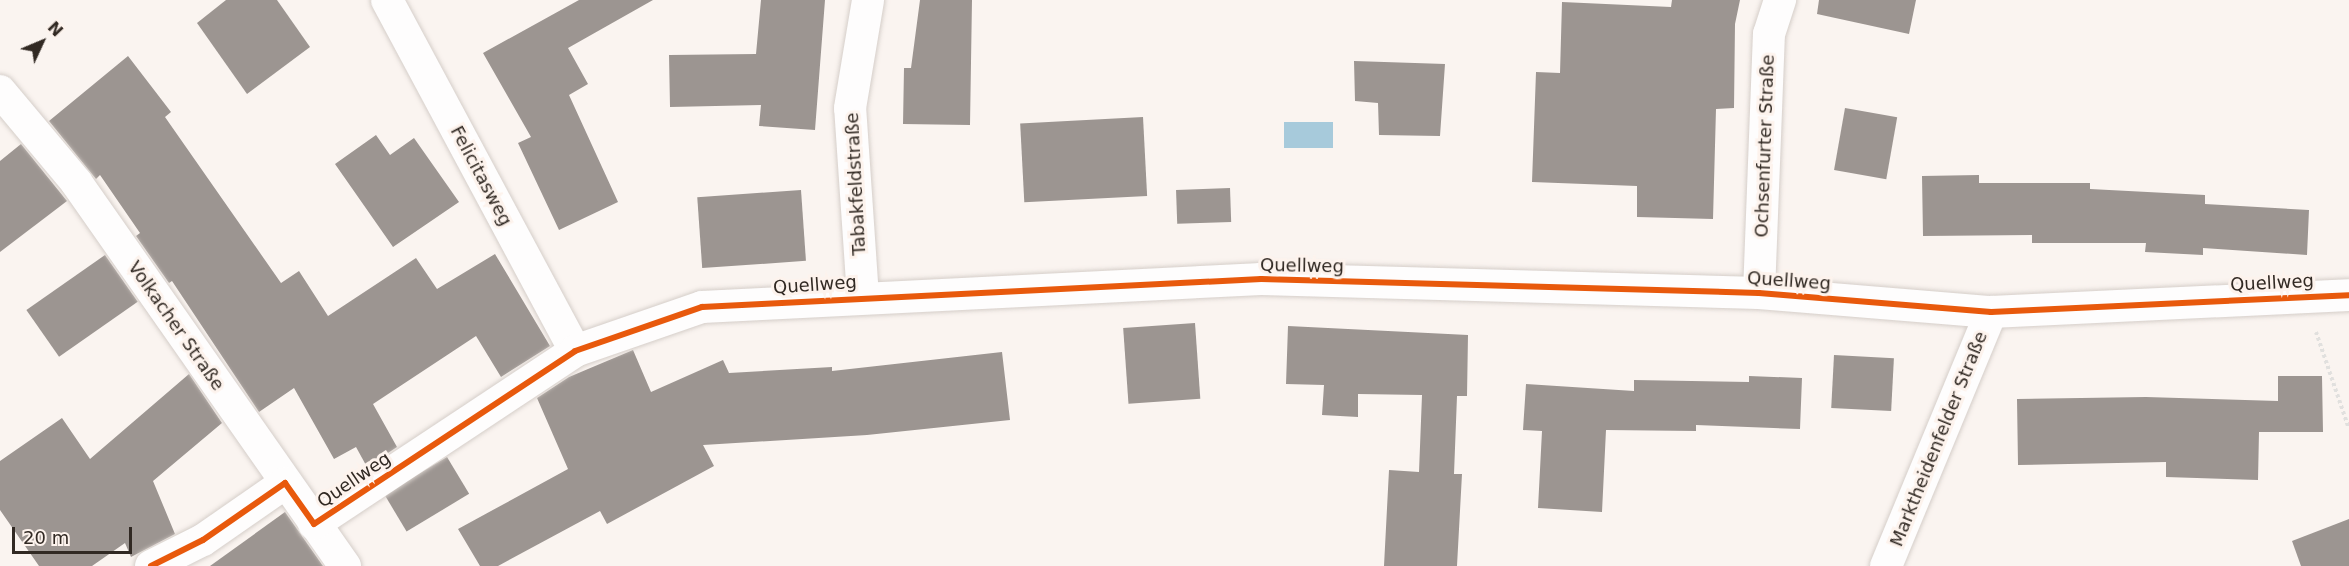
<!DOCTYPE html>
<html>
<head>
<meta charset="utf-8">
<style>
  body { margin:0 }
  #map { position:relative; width:2349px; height:566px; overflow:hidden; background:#faf4f0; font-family:"DejaVu Sans",sans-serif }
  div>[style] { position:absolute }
  .water>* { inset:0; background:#a7cadb; transform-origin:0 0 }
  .building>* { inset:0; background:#9c9591; transform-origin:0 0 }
  .path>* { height:4px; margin-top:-2px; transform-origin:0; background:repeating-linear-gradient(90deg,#e1e0de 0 3px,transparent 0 6px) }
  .roads { filter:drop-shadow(0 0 2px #d5cec9) drop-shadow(0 0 2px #d5cec9) }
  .street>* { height:32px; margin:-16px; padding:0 16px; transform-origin:16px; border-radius:16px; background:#fefdfd }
  .cycleway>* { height:6px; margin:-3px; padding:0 3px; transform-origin:3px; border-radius:3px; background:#e8590c }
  span { translate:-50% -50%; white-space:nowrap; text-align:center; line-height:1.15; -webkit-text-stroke:6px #fdf3ed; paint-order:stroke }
  .street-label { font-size:18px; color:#312923 }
  .north { position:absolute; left:12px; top:12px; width:60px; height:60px; -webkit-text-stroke:4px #fdf3ed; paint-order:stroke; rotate:46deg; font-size:16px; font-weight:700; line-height:24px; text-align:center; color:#312923 }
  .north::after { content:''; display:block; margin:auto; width:21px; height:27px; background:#312923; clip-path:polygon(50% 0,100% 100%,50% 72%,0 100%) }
  .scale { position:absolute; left:12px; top:527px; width:120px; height:27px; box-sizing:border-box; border:3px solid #312923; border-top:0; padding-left:8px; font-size:18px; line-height:21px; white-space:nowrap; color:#312923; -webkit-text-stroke:4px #fdf3ed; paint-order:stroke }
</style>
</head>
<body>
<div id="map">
  <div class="water">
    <div style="left:1333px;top:122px;width:26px;height:49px;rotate:90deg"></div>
  </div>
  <div class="building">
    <div style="clip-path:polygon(226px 0,277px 0,310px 47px,247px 94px,197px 23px)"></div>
    <div style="clip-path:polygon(579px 0,653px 0,568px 48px,588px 84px,569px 95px,618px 202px,559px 230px,518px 143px,531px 137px,483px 53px)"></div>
    <div style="clip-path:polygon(761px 0,825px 0,815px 130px,759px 126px,761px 105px,670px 107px,669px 55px,756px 54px)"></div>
    <div style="clip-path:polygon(920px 0,972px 0,970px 125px,903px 124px,904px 68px,911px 68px)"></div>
    <div style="clip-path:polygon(1672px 0,1740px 0,1735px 24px,1734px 108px,1716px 109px,1713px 219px,1637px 217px,1637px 186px,1532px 182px,1536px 72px,1560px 73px,1562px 2px,1671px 7px)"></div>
    <div style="clip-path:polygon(1819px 0,1916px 0,1909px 34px,1817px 14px)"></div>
    <div style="clip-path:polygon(128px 56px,171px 112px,165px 117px,281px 283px,299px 271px,328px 316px,416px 258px,437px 289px,495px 254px,550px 346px,501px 377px,476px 336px,373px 404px,397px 447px,367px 467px,356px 447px,334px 459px,294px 388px,259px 412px,172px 281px,169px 283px,136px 236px,140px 233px,100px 175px,96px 179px,49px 121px)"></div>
    <div style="clip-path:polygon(1354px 61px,1445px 64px,1440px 136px,1379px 135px,1378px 103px,1355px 101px)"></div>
    <div style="left:1845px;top:108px;width:53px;height:63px;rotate:10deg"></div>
    <div style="left:1143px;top:117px;width:79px;height:123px;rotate:87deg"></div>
    <div style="clip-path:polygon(376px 135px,390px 155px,414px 138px,459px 202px,393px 247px,335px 164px)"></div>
    <div style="clip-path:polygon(21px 144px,67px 201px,0 252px,0 161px)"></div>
    <div style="clip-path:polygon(1979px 175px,1979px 183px,2090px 183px,2090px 189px,2205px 195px,2205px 204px,2309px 210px,2307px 255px,2203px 248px,2203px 255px,2145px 252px,2146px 243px,2032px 243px,2032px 235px,1923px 236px,1922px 176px)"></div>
    <div style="left:1230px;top:188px;width:34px;height:54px;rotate:88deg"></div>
    <div style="left:801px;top:190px;width:71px;height:104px;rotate:86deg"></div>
    <div style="left:105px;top:255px;width:57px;height:96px;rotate:55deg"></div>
    <div style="left:1195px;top:323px;width:76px;height:72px;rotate:86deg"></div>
    <div style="clip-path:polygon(1288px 326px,1468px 335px,1467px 396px,1457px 396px,1454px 474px,1462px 474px,1457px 566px,1384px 566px,1389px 470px,1419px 472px,1422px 395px,1358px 394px,1358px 417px,1322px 415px,1324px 385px,1286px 384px)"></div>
    <div style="clip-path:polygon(633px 350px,651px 392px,723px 360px,729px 373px,832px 367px,832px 371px,1002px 352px,1010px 420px,867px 435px,703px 445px,714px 466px,607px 524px,600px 511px,498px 566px,480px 566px,458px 529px,568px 469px,537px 398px,569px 377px)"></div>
    <div style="left:1834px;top:355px;width:60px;height:53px;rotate:3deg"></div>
    <div style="clip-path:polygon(189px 374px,222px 423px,153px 481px,175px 534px,131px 557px,125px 543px,92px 566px,39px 566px,0 510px,0 461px,62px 418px,90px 459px)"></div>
    <div style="clip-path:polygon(1749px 376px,1802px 378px,1800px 429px,1696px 425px,1696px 431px,1606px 430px,1602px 512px,1538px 508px,1542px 431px,1523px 430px,1526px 384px,1634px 391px,1634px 380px,1749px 382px)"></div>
    <div style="clip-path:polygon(2278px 376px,2322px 376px,2323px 432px,2259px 432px,2258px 480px,2166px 477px,2166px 462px,2018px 465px,2017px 399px,2146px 397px,2278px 401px)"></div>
    <div style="left:447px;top:457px;width:43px;height:73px;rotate:59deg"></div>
    <div style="clip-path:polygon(285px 512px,323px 566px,210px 566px)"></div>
    <div style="clip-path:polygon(2349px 519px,2349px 566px,2301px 566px,2292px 541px)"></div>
  </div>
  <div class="path">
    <div style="left:2316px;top:332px;width:102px;rotate:71.2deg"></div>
  </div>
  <div class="roads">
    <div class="street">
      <div style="left:387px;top:0;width:398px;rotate:61.8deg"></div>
      <div style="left:0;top:91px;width:119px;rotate:50.1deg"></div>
      <div style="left:76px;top:182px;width:469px;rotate:55deg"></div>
      <div style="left:1759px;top:293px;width:259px;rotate:-87.8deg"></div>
      <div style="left:1769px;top:34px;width:36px;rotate:-72deg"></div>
      <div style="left:863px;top:297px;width:189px;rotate:-93.9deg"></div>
      <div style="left:850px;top:108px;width:109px;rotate:-80.5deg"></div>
      <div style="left:314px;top:524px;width:313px;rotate:-33.5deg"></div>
      <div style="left:575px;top:351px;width:134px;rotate:-19.1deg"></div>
      <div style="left:702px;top:307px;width:560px;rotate:-2.87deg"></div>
      <div style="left:1261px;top:279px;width:498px;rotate:1.6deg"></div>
      <div style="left:1759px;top:293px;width:233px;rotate:4.7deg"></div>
      <div style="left:1991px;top:312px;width:358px;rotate:-2.7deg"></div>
      <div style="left:151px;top:566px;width:58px;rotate:-26.6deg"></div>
      <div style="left:203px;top:540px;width:100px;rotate:-34.8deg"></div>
      <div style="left:1886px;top:566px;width:275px;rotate:-67.5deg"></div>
    </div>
  </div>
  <div class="cycleway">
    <div style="left:151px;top:566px;width:58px;rotate:-26.6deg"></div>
    <div style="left:203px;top:540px;width:100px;rotate:-34.8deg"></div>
    <div style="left:285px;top:483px;width:50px;rotate:54.7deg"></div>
    <div style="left:314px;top:524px;width:313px;rotate:-33.5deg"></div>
    <div style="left:575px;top:351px;width:134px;rotate:-19.1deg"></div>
    <div style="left:702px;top:307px;width:560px;rotate:-2.87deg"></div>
    <div style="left:1261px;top:279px;width:498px;rotate:1.6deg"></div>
    <div style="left:1759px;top:293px;width:233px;rotate:4.7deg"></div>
    <div style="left:1991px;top:312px;width:358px;rotate:-2.7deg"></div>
  </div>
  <div class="street-label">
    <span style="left:1765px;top:146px;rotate:-88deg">Ochsenfurter Straße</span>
    <span style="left:481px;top:176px;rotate:62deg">Felicitasweg</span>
    <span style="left:856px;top:184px;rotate:-93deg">Tabakfeldstraße</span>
    <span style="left:1302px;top:266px;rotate:1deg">Quellweg</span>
    <span style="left:1789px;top:281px;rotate:4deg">Quellweg</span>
    <span style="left:2272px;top:283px;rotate:-3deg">Quellweg</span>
    <span style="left:815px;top:285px;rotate:-4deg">Quellweg</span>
    <span style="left:176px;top:326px;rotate:55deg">Volkacher Straße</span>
    <span style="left:1939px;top:439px;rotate:-68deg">Marktheidenfelder Straße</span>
    <span style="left:354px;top:480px;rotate:-34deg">Quellweg</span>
  </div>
  <div class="north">N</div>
  <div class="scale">20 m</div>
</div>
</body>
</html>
